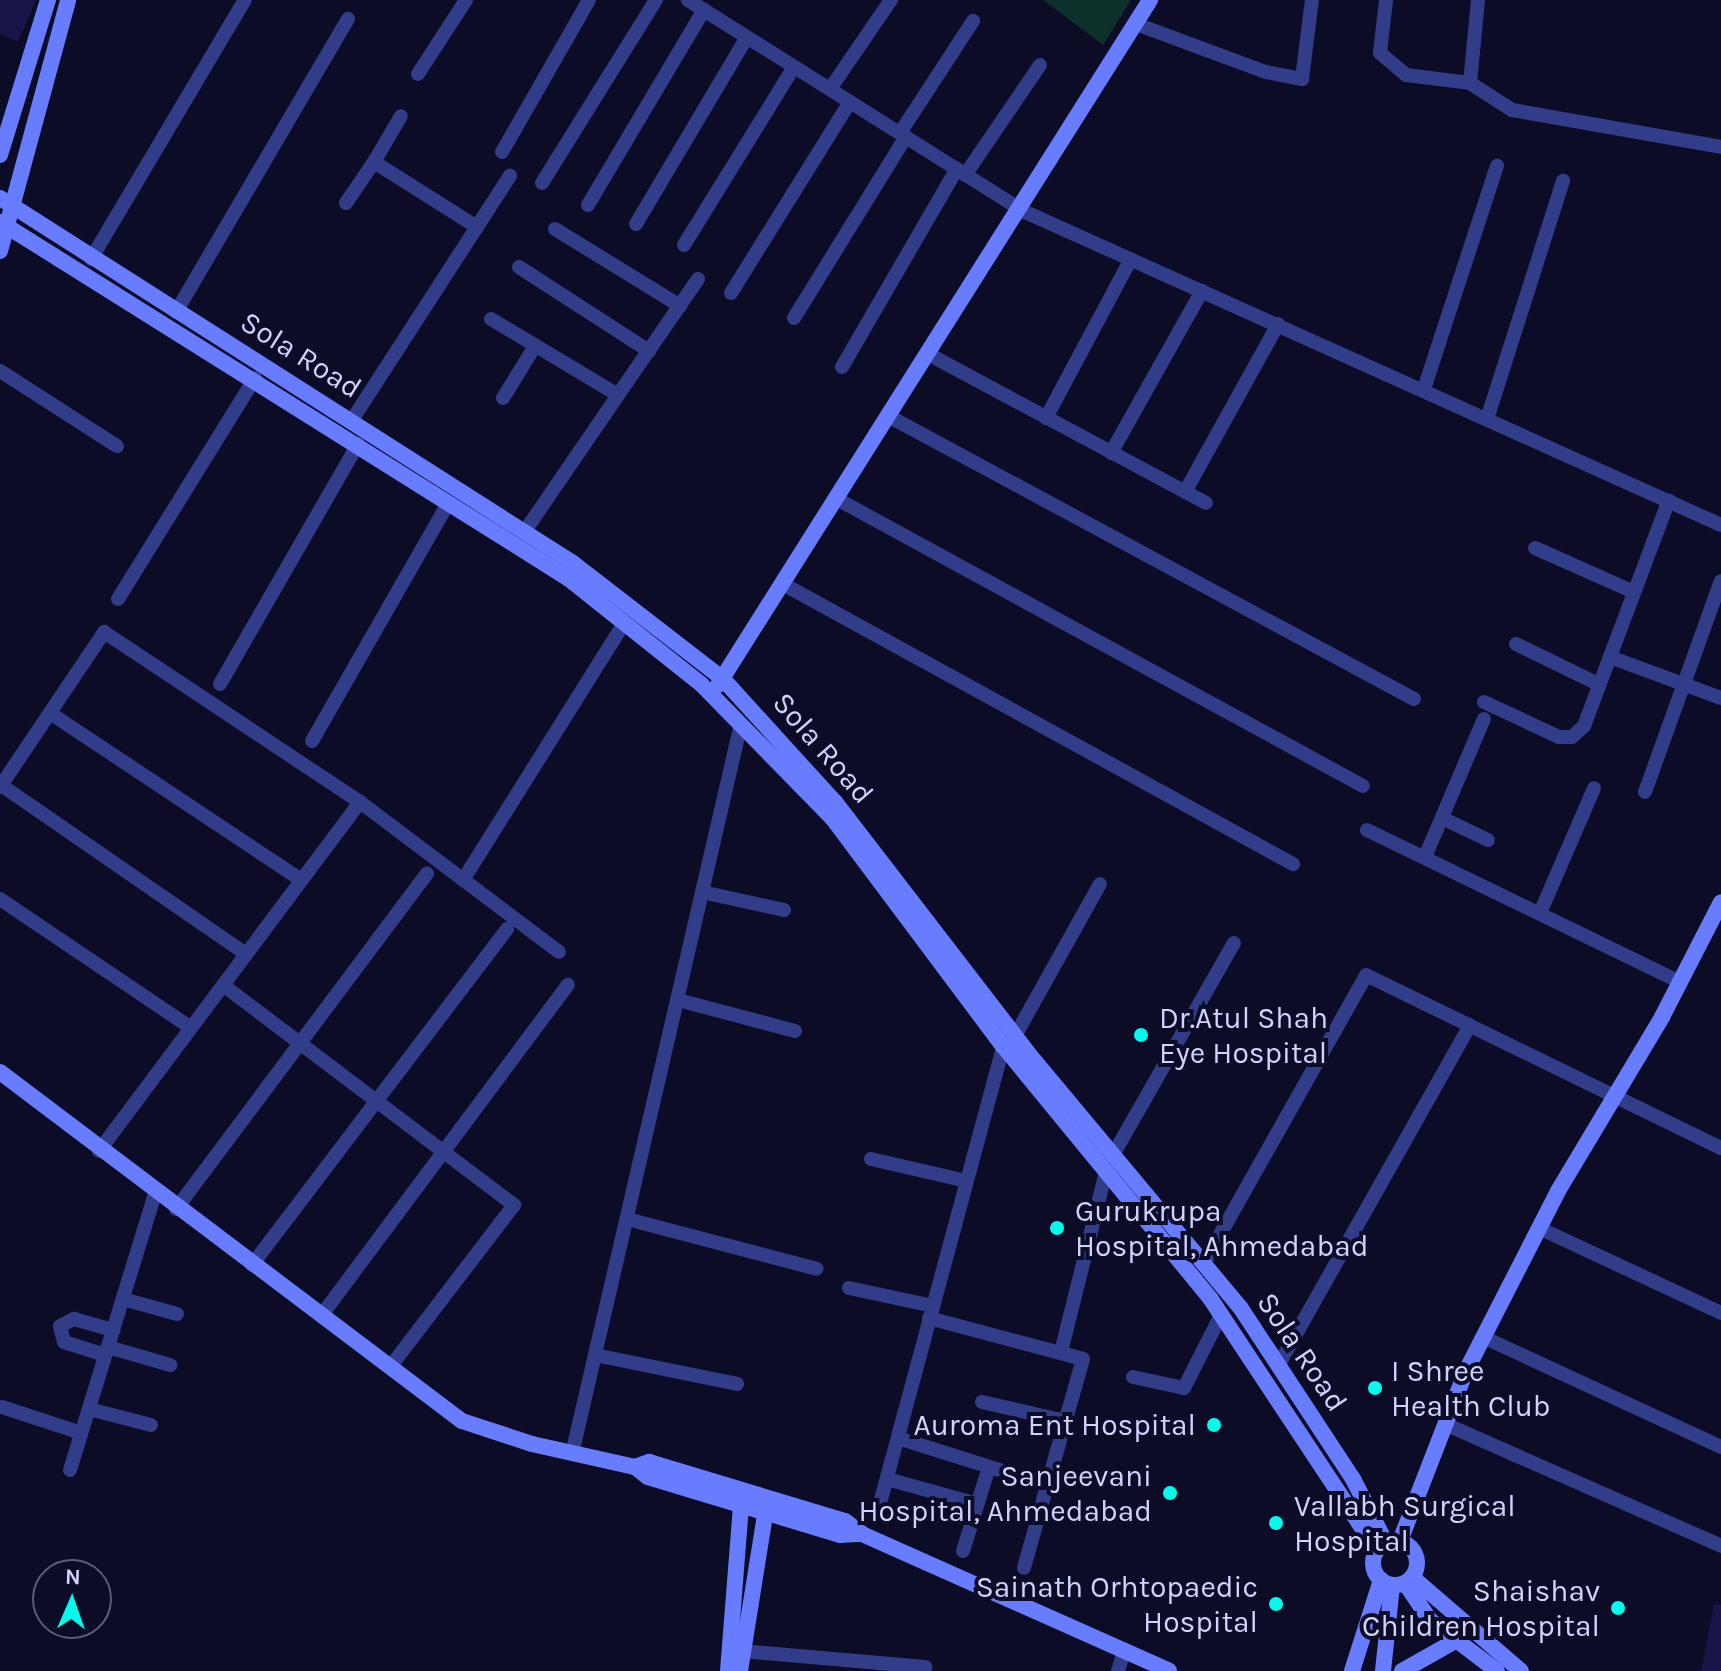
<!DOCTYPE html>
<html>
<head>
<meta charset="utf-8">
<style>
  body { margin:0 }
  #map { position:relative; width:1721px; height:1671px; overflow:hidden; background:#0c0c26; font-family:Karla,sans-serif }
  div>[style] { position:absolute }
  .green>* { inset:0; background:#0e302a }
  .building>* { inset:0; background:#181649 }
  .street>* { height:14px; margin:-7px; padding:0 7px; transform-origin:7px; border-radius:7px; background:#323d8a }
  .secondary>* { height:16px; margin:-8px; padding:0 8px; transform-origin:8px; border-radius:8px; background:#687cff }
  .secondary>.ring { margin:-8px; padding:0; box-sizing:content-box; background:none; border:16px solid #687cff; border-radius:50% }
  .dots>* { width:22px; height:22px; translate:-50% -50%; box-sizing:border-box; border:4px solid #0c0c26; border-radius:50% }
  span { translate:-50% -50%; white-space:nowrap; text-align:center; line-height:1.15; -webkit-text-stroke:8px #0c0c26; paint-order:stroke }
  .street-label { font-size:30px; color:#d1d3ff }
  .poi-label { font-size:30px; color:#d1d3ff }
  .left { translate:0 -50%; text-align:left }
  .right { translate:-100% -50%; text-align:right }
  .north { position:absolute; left:32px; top:1559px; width:80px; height:80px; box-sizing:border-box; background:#0c0c26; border:2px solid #5b5c7d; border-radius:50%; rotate:2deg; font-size:22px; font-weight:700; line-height:32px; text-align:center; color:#d1d3ff }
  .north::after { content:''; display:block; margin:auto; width:28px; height:36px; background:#00fcec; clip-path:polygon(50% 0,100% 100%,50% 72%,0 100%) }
</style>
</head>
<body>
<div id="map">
  <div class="green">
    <div style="clip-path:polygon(1043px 0,1131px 0,1103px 45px)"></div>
  </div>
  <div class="building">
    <div style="clip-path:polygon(0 0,36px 0,18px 42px,0 33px)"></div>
    <div style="clip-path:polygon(1714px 1604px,1721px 1605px,1721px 1671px,1701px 1671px)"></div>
  </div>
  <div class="street">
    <div style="left:688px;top:0;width:396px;rotate:32.2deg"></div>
    <div style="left:1023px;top:211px;width:765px;rotate:24.22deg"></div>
    <div style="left:1386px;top:0;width:53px;rotate:96.5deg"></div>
    <div style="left:1380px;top:53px;width:34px;rotate:40deg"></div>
    <div style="left:1406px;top:75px;width:64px;rotate:7.1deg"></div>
    <div style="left:1470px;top:83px;width:50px;rotate:32.7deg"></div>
    <div style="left:1512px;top:110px;width:212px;rotate:10deg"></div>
    <div style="left:1136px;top:24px;width:139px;rotate:20.3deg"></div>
    <div style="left:1266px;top:72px;width:37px;rotate:11deg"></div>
    <div style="left:1302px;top:79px;width:80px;rotate:-82.8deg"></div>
    <div style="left:418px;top:74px;width:88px;rotate:-57deg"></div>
    <div style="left:1470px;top:83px;width:83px;rotate:-84.5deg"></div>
    <div style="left:830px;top:89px;width:108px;rotate:-55.6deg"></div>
    <div style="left:900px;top:133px;width:134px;rotate:-56.9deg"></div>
    <div style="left:502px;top:152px;width:175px;rotate:-60.2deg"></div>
    <div style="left:374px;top:162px;width:53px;rotate:-59.6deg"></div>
    <div style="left:965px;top:175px;width:133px;rotate:-55.7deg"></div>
    <div style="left:542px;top:183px;width:216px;rotate:-58.1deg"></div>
    <div style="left:346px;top:203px;width:50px;rotate:-55.7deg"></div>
    <div style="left:374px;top:162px;width:122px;rotate:32.3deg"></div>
    <div style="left:588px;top:205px;width:227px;rotate:-59.3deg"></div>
    <div style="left:636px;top:224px;width:217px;rotate:-59.3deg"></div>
    <div style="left:555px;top:229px;width:147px;rotate:31.6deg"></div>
    <div style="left:684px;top:245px;width:209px;rotate:-58.3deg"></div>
    <div style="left:91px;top:259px;width:301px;rotate:-59.3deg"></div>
    <div style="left:519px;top:267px;width:155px;rotate:32.9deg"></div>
    <div style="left:731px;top:293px;width:225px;rotate:-58.1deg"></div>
    <div style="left:176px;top:312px;width:340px;rotate:-59.6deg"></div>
    <div style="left:794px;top:318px;width:213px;rotate:-58.3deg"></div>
    <div style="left:491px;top:319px;width:148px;rotate:30.9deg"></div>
    <div style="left:618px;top:395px;width:141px;rotate:-55.4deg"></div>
    <div style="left:930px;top:355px;width:313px;rotate:28.2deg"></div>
    <div style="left:842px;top:367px;width:229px;rotate:-59.9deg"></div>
    <div style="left:0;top:371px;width:139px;rotate:32.7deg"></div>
    <div style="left:1424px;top:389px;width:235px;rotate:-71.9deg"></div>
    <div style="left:503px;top:398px;width:61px;rotate:-58.4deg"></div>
    <div style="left:1488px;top:416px;width:247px;rotate:-72.3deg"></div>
    <div style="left:890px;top:417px;width:595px;rotate:28.29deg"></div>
    <div style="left:1046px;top:418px;width:180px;rotate:-61.9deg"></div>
    <div style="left:352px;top:420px;width:291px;rotate:-57.1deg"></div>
    <div style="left:1111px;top:453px;width:186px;rotate:-60.7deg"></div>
    <div style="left:1185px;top:492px;width:192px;rotate:-61deg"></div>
    <div style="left:837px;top:499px;width:599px;rotate:28.62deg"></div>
    <div style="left:525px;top:531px;width:165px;rotate:-55.6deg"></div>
    <div style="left:1535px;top:548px;width:108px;rotate:24deg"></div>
    <div style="left:783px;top:584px;width:582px;rotate:28.77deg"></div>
    <div style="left:118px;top:599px;width:260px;rotate:-58.2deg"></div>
    <div style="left:1516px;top:644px;width:93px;rotate:26deg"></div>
    <div style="left:1610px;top:657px;width:118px;rotate:20.3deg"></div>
    <div style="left:220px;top:684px;width:277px;rotate:-60.1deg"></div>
    <div style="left:1484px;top:702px;width:83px;rotate:25deg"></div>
    <div style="left:1559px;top:737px;width:13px"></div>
    <div style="left:1572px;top:737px;width:16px;rotate:-43deg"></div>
    <div style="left:1584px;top:726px;width:241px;rotate:-69.4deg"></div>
    <div style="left:50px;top:713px;width:301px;rotate:33.6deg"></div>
    <div style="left:312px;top:741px;width:275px;rotate:-60.2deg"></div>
    <div style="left:1px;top:785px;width:298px;rotate:34.6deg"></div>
    <div style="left:0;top:787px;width:187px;rotate:-56.1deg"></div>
    <div style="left:104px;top:632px;width:307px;rotate:33.6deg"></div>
    <div style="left:360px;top:802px;width:249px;rotate:37deg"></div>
    <div style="left:1645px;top:792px;width:224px;rotate:-70.2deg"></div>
    <div style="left:1442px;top:818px;width:51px;rotate:25.6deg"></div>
    <div style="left:1367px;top:830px;width:348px;rotate:25.9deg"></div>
    <div style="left:1425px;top:857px;width:150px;rotate:-66.9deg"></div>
    <div style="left:463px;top:880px;width:303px;rotate:-57.9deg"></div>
    <div style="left:702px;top:892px;width:84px;rotate:12.4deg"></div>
    <div style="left:0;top:899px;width:230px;rotate:34deg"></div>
    <div style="left:1540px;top:913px;width:136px;rotate:-66.6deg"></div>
    <div style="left:223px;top:985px;width:365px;rotate:37.1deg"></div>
    <div style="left:514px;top:1205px;width:204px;rotate:127.4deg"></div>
    <div style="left:678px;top:1000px;width:121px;rotate:14.8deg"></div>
    <div style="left:1015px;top:1036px;width:174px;rotate:-60.8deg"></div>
    <div style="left:99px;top:1151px;width:436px;rotate:-53.2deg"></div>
    <div style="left:1113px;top:1155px;width:244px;rotate:-60.3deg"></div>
    <div style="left:871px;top:1159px;width:98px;rotate:13deg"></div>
    <div style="left:176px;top:1209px;width:419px;rotate:-53.2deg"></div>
    <div style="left:627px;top:1219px;width:196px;rotate:14.7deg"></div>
    <div style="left:1539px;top:1228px;width:201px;rotate:25deg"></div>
    <div style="left:1204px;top:1263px;width:330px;rotate:-60.6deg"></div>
    <div style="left:1366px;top:975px;width:395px;rotate:26deg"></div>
    <div style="left:252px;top:1265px;width:422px;rotate:-52.8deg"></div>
    <div style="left:849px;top:1288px;width:86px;rotate:12.1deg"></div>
    <div style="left:123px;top:1299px;width:56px;rotate:15.5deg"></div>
    <div style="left:321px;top:1316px;width:413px;rotate:-53.3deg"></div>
    <div style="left:929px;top:1318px;width:159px;rotate:14.9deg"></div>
    <div style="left:1083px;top:1359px;width:217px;rotate:105.8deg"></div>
    <div style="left:1483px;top:1337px;width:262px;rotate:24.8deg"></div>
    <div style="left:108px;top:1347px;width:65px;rotate:16.2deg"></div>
    <div style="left:1061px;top:1352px;width:187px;rotate:-76deg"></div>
    <div style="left:105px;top:1355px;width:43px;rotate:-162.4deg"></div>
    <div style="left:64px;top:1342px;width:16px;rotate:-104deg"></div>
    <div style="left:60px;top:1326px;width:16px;rotate:-27deg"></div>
    <div style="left:74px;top:1319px;width:41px;rotate:15.8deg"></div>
    <div style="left:595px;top:1355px;width:145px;rotate:11.5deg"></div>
    <div style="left:1278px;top:1366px;width:391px;rotate:-60.6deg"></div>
    <div style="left:1133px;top:1377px;width:52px;rotate:12.2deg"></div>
    <div style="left:1184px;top:1388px;width:82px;rotate:-63.1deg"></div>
    <div style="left:982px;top:1402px;width:85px;rotate:12.9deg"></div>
    <div style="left:2px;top:1407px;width:83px;rotate:18.2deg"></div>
    <div style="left:89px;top:1409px;width:64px;rotate:14.5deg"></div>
    <div style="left:1445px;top:1424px;width:302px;rotate:23.8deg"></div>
    <div style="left:898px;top:1438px;width:156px;rotate:17.5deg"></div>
    <div style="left:572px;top:1454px;width:749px;rotate:-76.97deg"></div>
    <div style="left:70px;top:1470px;width:290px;rotate:-72.9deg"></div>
    <div style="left:887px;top:1479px;width:94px;rotate:15.4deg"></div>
    <div style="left:879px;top:1507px;width:477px;rotate:-74.9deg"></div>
    <div style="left:963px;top:1551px;width:88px;rotate:-72.8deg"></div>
    <div style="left:742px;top:1651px;width:184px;rotate:5deg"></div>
    <div style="left:1118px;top:1671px;width:21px;rotate:-73deg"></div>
  </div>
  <div class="secondary">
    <div style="left:0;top:155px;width:162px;rotate:-72.8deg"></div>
    <div style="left:0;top:198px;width:679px;rotate:32.5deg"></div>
    <div style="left:573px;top:563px;width:188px;rotate:37.7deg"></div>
    <div style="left:722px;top:678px;width:168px;rotate:47.7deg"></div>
    <div style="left:835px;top:802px;width:326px;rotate:52.4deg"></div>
    <div style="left:1034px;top:1060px;width:322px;rotate:50.2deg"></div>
    <div style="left:1240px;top:1307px;width:206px;rotate:56.7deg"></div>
    <div style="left:1353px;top:1479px;width:72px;rotate:62.7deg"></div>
    <div style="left:0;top:222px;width:672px;rotate:32.1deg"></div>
    <div style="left:569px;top:579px;width:169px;rotate:38.5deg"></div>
    <div style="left:701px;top:684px;width:189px;rotate:45.6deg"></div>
    <div style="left:833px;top:819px;width:284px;rotate:53.2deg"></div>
    <div style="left:1003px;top:1046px;width:326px;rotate:50.6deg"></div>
    <div style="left:1210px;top:1298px;width:302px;rotate:56.5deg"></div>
    <div style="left:0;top:251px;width:260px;rotate:-74.8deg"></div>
    <div style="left:718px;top:685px;width:810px;rotate:-57.76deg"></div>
    <div style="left:0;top:1072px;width:579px;rotate:37.07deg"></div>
    <div style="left:462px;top:1421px;width:74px;rotate:18.2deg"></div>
    <div style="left:532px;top:1444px;width:106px;rotate:12.6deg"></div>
    <div style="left:635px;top:1467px;width:16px;rotate:38deg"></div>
    <div style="left:648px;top:1477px;width:201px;rotate:16.8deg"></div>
    <div style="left:840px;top:1535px;width:22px;rotate:-3deg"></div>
    <div style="left:635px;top:1467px;width:15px;rotate:-20deg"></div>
    <div style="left:649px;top:1462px;width:205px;rotate:16.8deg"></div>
    <div style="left:845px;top:1521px;width:21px;rotate:37deg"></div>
    <div style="left:862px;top:1534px;width:336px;rotate:24deg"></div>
    <div style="left:1400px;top:1541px;width:182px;rotate:-68.8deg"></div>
    <div style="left:1466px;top:1371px;width:202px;rotate:-62.9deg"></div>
    <div style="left:1558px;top:1191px;width:203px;rotate:-59.1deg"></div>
    <div style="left:1662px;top:1017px;width:129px;rotate:-62.8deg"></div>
    <div class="ring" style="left:1373px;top:1541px;width:28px;height:28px"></div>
    <div style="left:1412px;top:1577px;width:144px;rotate:40.8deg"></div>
    <div style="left:1405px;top:1583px;width:45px;rotate:56deg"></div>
    <div style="left:1430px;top:1620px;width:84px;rotate:37.3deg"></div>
    <div style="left:728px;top:1671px;width:179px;rotate:-85.5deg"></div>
    <div style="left:740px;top:1671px;width:170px;rotate:-80.9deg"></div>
    <div style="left:1352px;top:1671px;width:96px;rotate:-72.3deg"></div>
    <div style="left:1383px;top:1671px;width:86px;rotate:-84deg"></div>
    <div style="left:1402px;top:1671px;width:63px;rotate:-29.4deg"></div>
  </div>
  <div class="dots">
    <div style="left:1141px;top:1035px;background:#00fcec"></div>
    <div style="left:1057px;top:1228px;background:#00fcec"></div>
    <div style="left:1375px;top:1388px;background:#00fcec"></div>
    <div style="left:1214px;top:1425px;background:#00fcec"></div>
    <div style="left:1170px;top:1493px;background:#00fcec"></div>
    <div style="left:1276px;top:1523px;background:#00fcec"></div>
    <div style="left:1276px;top:1604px;background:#00fcec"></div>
    <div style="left:1618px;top:1608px;background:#00fcec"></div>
  </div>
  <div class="street-label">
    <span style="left:301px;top:355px;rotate:32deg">Sola Road</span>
    <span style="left:823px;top:748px;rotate:49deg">Sola Road</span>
    <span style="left:1302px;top:1352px;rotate:56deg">Sola Road</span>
  </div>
  <div class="poi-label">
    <span class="left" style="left:1159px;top:1035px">Dr.Atul Shah<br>Eye Hospital</span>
    <span class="left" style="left:1075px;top:1228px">Gurukrupa<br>Hospital, Ahmedabad</span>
    <span class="left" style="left:1391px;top:1388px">I Shree<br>Health Club</span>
    <span class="right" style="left:1196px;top:1425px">Auroma Ent Hospital</span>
    <span class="right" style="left:1152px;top:1493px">Sanjeevani<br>Hospital, Ahmedabad</span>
    <span class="left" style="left:1294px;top:1523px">Vallabh Surgical<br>Hospital</span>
    <span class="right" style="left:1258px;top:1604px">Sainath Orhtopaedic<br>Hospital</span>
    <span class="right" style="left:1600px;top:1608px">Shaishav<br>Children Hospital</span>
  </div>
  <div class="north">N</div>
</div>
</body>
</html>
